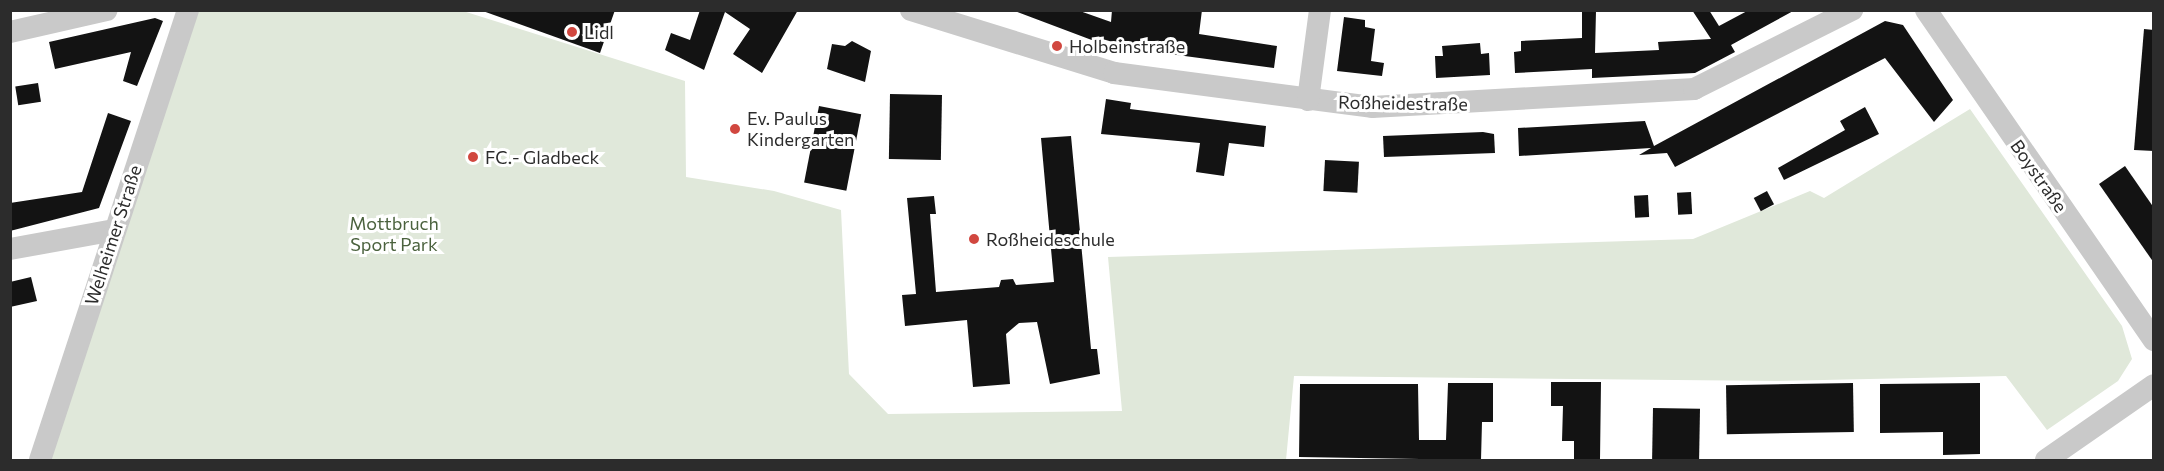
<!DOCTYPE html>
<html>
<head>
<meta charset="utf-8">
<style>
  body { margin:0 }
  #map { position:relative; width:2164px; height:471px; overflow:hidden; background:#fff; font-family:Commissioner,sans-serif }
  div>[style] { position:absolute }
  .green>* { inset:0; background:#e0e8da }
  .building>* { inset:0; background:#131313; transform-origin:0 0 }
  .minor>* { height:22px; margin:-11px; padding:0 11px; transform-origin:11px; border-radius:11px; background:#c9c9c9 }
  .dots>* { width:16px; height:16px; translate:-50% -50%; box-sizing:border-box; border:3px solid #fff; border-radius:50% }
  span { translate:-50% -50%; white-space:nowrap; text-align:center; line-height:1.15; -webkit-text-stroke:6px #fff; paint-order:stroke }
  .poi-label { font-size:18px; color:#2c2c2c }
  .left { translate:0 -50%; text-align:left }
  .street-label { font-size:18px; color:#2c2c2c }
  .park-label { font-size:18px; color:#4b623e }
  .frame { position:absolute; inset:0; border:12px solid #2c2c2c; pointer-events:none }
</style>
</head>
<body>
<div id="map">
  <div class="green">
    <div style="clip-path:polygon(192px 11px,463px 11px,685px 81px,686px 177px,774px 191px,841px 210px,849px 374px,888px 414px,1122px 411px,1108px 257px,1693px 239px,1810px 191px,1824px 198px,1970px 109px,2122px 326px,2132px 359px,2118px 381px,2047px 430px,2006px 376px,1777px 381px,1294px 376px,1286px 460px,43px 460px)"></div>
  </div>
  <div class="building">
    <div style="clip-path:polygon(480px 10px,615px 10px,600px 53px)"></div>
    <div style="clip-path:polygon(700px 10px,798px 10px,762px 73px,733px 54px,750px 29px,725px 12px,704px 70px,665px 50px,671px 33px,690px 40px)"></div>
    <div style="clip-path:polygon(1012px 10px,1077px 10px,1111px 22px,1112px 10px,1202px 10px,1199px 34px,1277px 46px,1274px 68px,1140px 50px,1099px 38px,1097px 42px)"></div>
    <div style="clip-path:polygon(1692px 10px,1709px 10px,1719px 26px,1749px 10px,1795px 10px,1731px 45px,1735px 52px,1695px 73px,1592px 78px,1592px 69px,1515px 73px,1514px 52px,1521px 51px,1521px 41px,1582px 38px,1582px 11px,1596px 11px,1595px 53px,1659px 50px,1658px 42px,1711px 39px)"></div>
    <div style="clip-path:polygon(1344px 17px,1365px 20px,1365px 27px,1375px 29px,1371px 61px,1384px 63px,1382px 76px,1337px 71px)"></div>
    <div style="clip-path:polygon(155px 18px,163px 21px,137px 86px,123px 81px,131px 52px,55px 69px,49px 42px)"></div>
    <div style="clip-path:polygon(1885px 21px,1903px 25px,1953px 100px,1934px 122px,1885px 58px,1675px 167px,1667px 153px,1639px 155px,1651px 148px,1519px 156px,1518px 128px,1645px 121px,1654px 146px)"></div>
    <div style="clip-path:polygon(2144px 29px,2154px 30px,2154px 151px,2134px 150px)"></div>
    <div style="clip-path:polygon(852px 41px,871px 51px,865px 82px,827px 69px,832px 44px,845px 46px)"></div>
    <div style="clip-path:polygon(1480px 43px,1481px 54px,1489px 53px,1490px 75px,1436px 78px,1435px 56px,1443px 56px,1442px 46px)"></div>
    <div style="left:38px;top:83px;width:19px;height:23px;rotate:81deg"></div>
    <div style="left:890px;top:94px;width:52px;height:65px;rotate:1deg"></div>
    <div style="clip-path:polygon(1106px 99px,1131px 103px,1130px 109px,1266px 126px,1264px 147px,1229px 143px,1224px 176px,1196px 172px,1200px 143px,1101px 134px)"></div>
    <div style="left:819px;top:106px;width:43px;height:78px;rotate:11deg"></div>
    <div style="clip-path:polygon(1865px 107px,1879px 134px,1784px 180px,1778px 168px,1845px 130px,1840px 121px)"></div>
    <div style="clip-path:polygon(108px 113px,131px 121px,99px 208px,10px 231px,10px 203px,82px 192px)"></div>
    <div style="clip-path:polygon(1483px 132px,1494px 134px,1495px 153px,1384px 157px,1383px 136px)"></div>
    <div style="clip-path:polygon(1071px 136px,1091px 349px,1097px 349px,1100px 374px,1050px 384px,1037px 322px,1019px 323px,1006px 334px,1010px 384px,973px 387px,967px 320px,905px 326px,902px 295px,916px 294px,907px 198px,934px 196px,936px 214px,930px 214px,936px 292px,999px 287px,1001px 280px,1013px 279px,1016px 285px,1054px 282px,1041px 138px)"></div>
    <div style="left:1325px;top:160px;width:34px;height:31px;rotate:3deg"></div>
    <div style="clip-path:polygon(2125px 166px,2154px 208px,2154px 263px,2099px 184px)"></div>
    <div style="left:1767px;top:191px;width:15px;height:15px;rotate:62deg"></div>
    <div style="left:1691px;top:192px;width:22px;height:14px;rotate:87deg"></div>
    <div style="left:1648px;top:195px;width:22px;height:14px;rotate:87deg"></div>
    <div style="clip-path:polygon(31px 277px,37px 301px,10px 307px,10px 282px)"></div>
    <div style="clip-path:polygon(1551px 382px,1601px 382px,1600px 460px,1574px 460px,1574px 441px,1562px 441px,1563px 406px,1551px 406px)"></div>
    <div style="clip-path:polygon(1448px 383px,1493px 383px,1493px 422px,1482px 422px,1481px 460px,1299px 457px,1300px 384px,1418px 384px,1419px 440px,1446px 440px)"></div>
    <div style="left:1853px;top:383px;width:49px;height:127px;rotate:89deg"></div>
    <div style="clip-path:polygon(1980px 383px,1980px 454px,1943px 455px,1943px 432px,1880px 433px,1880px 384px)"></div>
    <div style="left:1653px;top:408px;width:47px;height:52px;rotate:1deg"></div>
  </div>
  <div class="minor">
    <div style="left:911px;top:10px;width:213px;rotate:17.2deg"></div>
    <div style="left:1114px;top:73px;width:260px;rotate:7.5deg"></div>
    <div style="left:1372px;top:107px;width:323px;rotate:-3.2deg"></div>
    <div style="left:1694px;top:89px;width:177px;rotate:-26.6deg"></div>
    <div style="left:1926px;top:10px;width:401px;rotate:55.4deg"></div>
    <div style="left:10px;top:32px;width:99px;rotate:-12.8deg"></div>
    <div style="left:1308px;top:100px;width:91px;rotate:-82.4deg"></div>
    <div style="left:10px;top:249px;width:107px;rotate:-10.3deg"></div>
    <div style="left:40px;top:460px;width:474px;rotate:-71.8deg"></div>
    <div style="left:2046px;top:460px;width:131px;rotate:-34.8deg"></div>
  </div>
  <div class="dots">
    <div style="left:572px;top:32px;background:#d1473f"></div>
    <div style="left:1057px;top:46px;background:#d1473f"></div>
    <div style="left:735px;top:129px;background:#d1473f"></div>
    <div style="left:473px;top:157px;background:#d1473f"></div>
    <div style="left:974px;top:239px;background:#d1473f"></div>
  </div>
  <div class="poi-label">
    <span class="left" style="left:584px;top:32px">Lidl</span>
    <span class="left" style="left:1069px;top:46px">Holbeinstraße</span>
    <span class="left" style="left:747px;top:129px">Ev. Paulus<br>Kindergarten</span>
    <span class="left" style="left:485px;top:157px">FC.- Gladbeck</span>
    <span class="left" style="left:986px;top:239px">Roßheideschule</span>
  </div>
  <div class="street-label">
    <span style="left:1403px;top:103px;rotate:1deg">Roßheidestraße</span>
    <span style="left:2039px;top:176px;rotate:55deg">Boystraße</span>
    <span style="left:113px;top:235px;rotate:-72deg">Welheimer Straße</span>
  </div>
  <div class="park-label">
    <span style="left:394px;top:234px">Mottbruch<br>Sport Park</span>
  </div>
  <div class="frame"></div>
</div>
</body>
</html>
